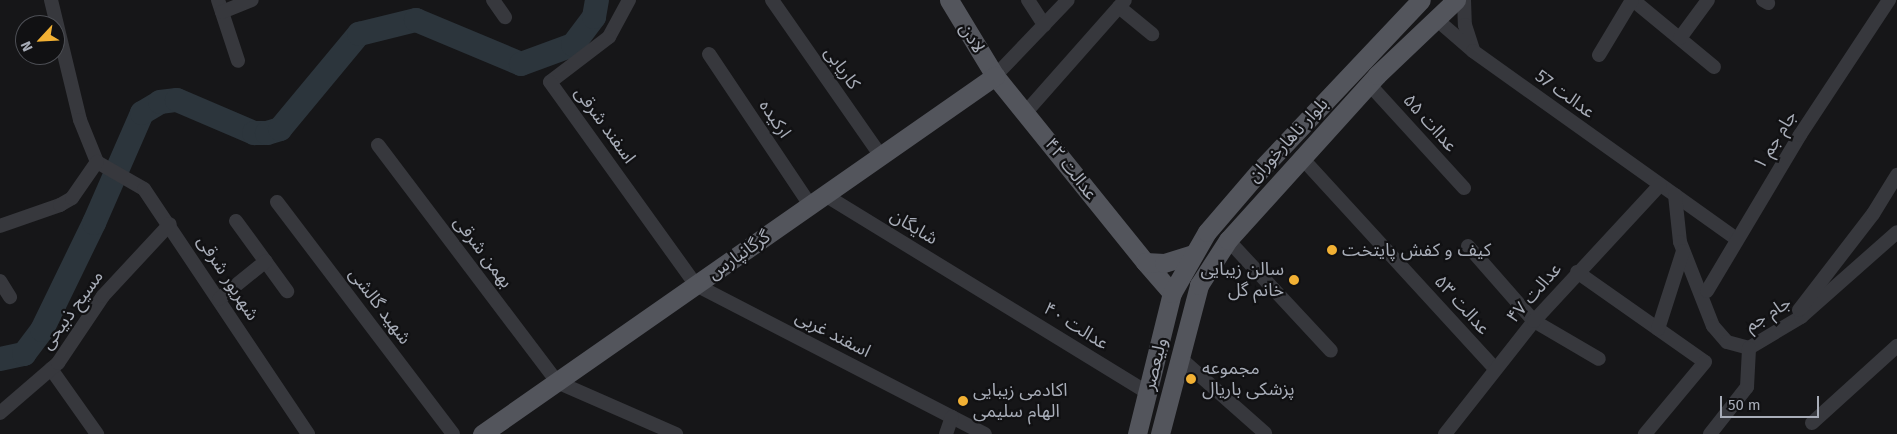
<!DOCTYPE html>
<html>
<head>
<meta charset="utf-8">
<style>
  body { margin:0 }
  #map { position:relative; width:1897px; height:434px; overflow:hidden; background:#161618; font-family:"Fira Sans","Noto Sans Arabic",sans-serif }
  div>[style] { position:absolute }
  .river>* { height:24px; margin:-12px; padding:0 12px; transform-origin:12px; border-radius:12px; background:#2c353c }
  .minor>* { height:14px; margin:-7px; padding:0 7px; transform-origin:7px; border-radius:7px; background:#37383d }
  .major>* { height:19px; margin:-9.5px; padding:0 9.5px; transform-origin:9.5px; border-radius:9.5px; background:#53555c }
  .dots>* { width:14px; height:14px; translate:-50% -50%; box-sizing:border-box; border:2px solid #111113; border-radius:50% }
  span { translate:-50% -50%; white-space:nowrap; text-align:center; line-height:1.15; -webkit-text-stroke:4.5px #111113; paint-order:stroke }
  .street-label { font-size:18px; color:#a8adb8 }
  .poi-label { font-size:18px; color:#a8adb8 }
  .left { translate:0 -50%; text-align:left }
  .right { translate:-100% -50%; text-align:right }
  .north { position:absolute; left:15px; top:15px; width:50px; height:50px; box-sizing:border-box; background:#111113; border:1px solid #4d4f55; border-radius:50%; rotate:245deg; font-size:14px; font-weight:700; line-height:20px; text-align:center; color:#a8adb8 }
  .north::after { content:''; display:block; margin:auto; width:18px; height:22px; background:#f2b134; clip-path:polygon(50% 0,100% 100%,50% 72%,0 100%) }
  .scale { position:absolute; left:1720px; top:396px; width:99px; height:22px; box-sizing:border-box; border:2px solid #a8adb8; border-top:0; padding-left:6px; font-size:15px; line-height:18px; white-space:nowrap; color:#a8adb8; -webkit-text-stroke:4px #111113; paint-order:stroke }
</style>
</head>
<body>
<div id="map">
  <div class="river">
    <div style="left:0;top:359px;width:25px;rotate:-12deg"></div>
    <div style="left:24px;top:354px;width:30px;rotate:-53deg"></div>
    <div style="left:42px;top:330px;width:119px;rotate:-64.1deg"></div>
    <div style="left:94px;top:223px;width:120px;rotate:-66.4deg"></div>
    <div style="left:142px;top:113px;width:21px;rotate:-31deg"></div>
    <div style="left:160px;top:102px;width:17px;rotate:-7deg"></div>
    <div style="left:177px;top:100px;width:84px;rotate:23.2deg"></div>
    <div style="left:254px;top:133px;width:13px"></div>
    <div style="left:267px;top:133px;width:14px;rotate:-17deg"></div>
    <div style="left:280px;top:129px;width:124px;rotate:-50.3deg"></div>
    <div style="left:359px;top:34px;width:59px;rotate:-13.8deg"></div>
    <div style="left:416px;top:20px;width:114px;rotate:22.7deg"></div>
    <div style="left:521px;top:64px;width:55px;rotate:-20.1deg"></div>
    <div style="left:573px;top:45px;width:35px;rotate:-53deg"></div>
    <div style="left:594px;top:17px;width:17px;rotate:-80deg"></div>
  </div>
  <div class="minor">
    <div style="left:51px;top:0;width:123px;rotate:76.4deg"></div>
    <div style="left:80px;top:120px;width:45px;rotate:68deg"></div>
    <div style="left:218px;top:0;width:64px;rotate:71.8deg"></div>
    <div style="left:493px;top:0;width:21px;rotate:55deg"></div>
    <div style="left:629px;top:0;width:42px;rotate:118.4deg"></div>
    <div style="left:609px;top:37px;width:74px;rotate:142.7deg"></div>
    <div style="left:550px;top:82px;width:250px;rotate:54.3deg"></div>
    <div style="left:696px;top:285px;width:325px;rotate:27.3deg"></div>
    <div style="left:772px;top:0;width:190px;rotate:55.1deg"></div>
    <div style="left:1028px;top:0;width:30px;rotate:57deg"></div>
    <div style="left:1464px;top:0;width:25px;rotate:88deg"></div>
    <div style="left:1465px;top:25px;width:26px;rotate:72deg"></div>
    <div style="left:1633px;top:0;width:105px;rotate:39.6deg"></div>
    <div style="left:1763px;top:0;width:6px;rotate:31deg"></div>
    <div style="left:1119px;top:7px;width:43px;rotate:39.3deg"></div>
    <div style="left:222px;top:12px;width:32px;rotate:-22deg"></div>
    <div style="left:1436px;top:19px;width:49px;rotate:40.9deg"></div>
    <div style="left:1473px;top:51px;width:324px;rotate:35.5deg"></div>
    <div style="left:1680px;top:38px;width:47px;rotate:-53.6deg"></div>
    <div style="left:709px;top:54px;width:182px;rotate:56.2deg"></div>
    <div style="left:1599px;top:55px;width:64px;rotate:-59deg"></div>
    <div style="left:995px;top:76px;width:105px;rotate:-46.2deg"></div>
    <div style="left:1369px;top:84px;width:141px;rotate:47.6deg"></div>
    <div style="left:1026px;top:112px;width:149px;rotate:-48.5deg"></div>
    <div style="left:378px;top:145px;width:297px;rotate:52.9deg"></div>
    <div style="left:557px;top:382px;width:130px;rotate:23.6deg"></div>
    <div style="left:1301px;top:157px;width:287px;rotate:47.5deg"></div>
    <div style="left:97px;top:162px;width:54px;rotate:29.9deg"></div>
    <div style="left:144px;top:189px;width:295px;rotate:56.2deg"></div>
    <div style="left:825px;top:195px;width:379px;rotate:31.5deg"></div>
    <div style="left:1675px;top:195px;width:47px;rotate:83.9deg"></div>
    <div style="left:1680px;top:242px;width:90px;rotate:68.6deg"></div>
    <div style="left:1713px;top:326px;width:21px;rotate:49deg"></div>
    <div style="left:1727px;top:342px;width:23px;rotate:15deg"></div>
    <div style="left:1749px;top:348px;width:61px;rotate:-30.8deg"></div>
    <div style="left:1801px;top:317px;width:128px;rotate:-41.5deg"></div>
    <div style="left:277px;top:202px;width:291px;rotate:52.8deg"></div>
    <div style="left:236px;top:221px;width:87px;rotate:53.9deg"></div>
    <div style="left:0;top:226px;width:64px;rotate:-19.3deg"></div>
    <div style="left:60px;top:205px;width:14px;rotate:-30deg"></div>
    <div style="left:72px;top:198px;width:44px;rotate:-55.2deg"></div>
    <div style="left:1228px;top:240px;width:151px;rotate:47.1deg"></div>
    <div style="left:1468px;top:246px;width:100px;rotate:48.7deg"></div>
    <div style="left:1534px;top:321px;width:75px;rotate:30.3deg"></div>
    <div style="left:1577px;top:272px;width:156px;rotate:35.1deg"></div>
    <div style="left:1705px;top:362px;width:94px;rotate:129.8deg"></div>
    <div style="left:0;top:281px;width:19px;rotate:58deg"></div>
    <div style="left:1707px;top:291px;width:182px;rotate:-59.2deg"></div>
    <div style="left:1800px;top:135px;width:162px;rotate:-56.6deg"></div>
    <div style="left:219px;top:299px;width:60px;rotate:-39deg"></div>
    <div style="left:1799px;top:310px;width:121px;rotate:-52.4deg"></div>
    <div style="left:1873px;top:214px;width:46px;rotate:-58.4deg"></div>
    <div style="left:1658px;top:329px;width:82px;rotate:-72.2deg"></div>
    <div style="left:1179px;top:357px;width:115px;rotate:41.5deg"></div>
    <div style="left:51px;top:369px;width:80px;rotate:54.7deg"></div>
    <div style="left:0;top:413px;width:77px;rotate:-40.8deg"></div>
    <div style="left:58px;top:363px;width:81px;rotate:-56.1deg"></div>
    <div style="left:103px;top:296px;width:98px;rotate:-47.1deg"></div>
    <div style="left:1812px;top:423px;width:115px;rotate:-42.2deg"></div>
    <div style="left:946px;top:434px;width:18px;rotate:-71deg"></div>
    <div style="left:1445px;top:434px;width:144px;rotate:-51.8deg"></div>
    <div style="left:1534px;top:321px;width:185px;rotate:-47.2deg"></div>
    <div style="left:1710px;top:434px;width:60px;rotate:-51.8deg"></div>
    <div style="left:1747px;top:387px;width:39px;rotate:-87deg"></div>
  </div>
  <div class="major">
    <div style="left:949px;top:0;width:89px;rotate:58.8deg"></div>
    <div style="left:995px;top:76px;width:239px;rotate:51.1deg"></div>
    <div style="left:1172px;top:293px;width:41px;rotate:-131.1deg"></div>
    <div style="left:1145px;top:262px;width:19px;rotate:3deg"></div>
    <div style="left:1164px;top:263px;width:31px;rotate:-17deg"></div>
    <div style="left:482px;top:434px;width:626px;rotate:-34.91deg"></div>
    <div style="left:1137px;top:434px;width:145px;rotate:-76.1deg"></div>
    <div style="left:1172px;top:293px;width:70px;rotate:-60.2deg"></div>
    <div style="left:1207px;top:232px;width:84px;rotate:-49.3deg"></div>
    <div style="left:1262px;top:168px;width:231px;rotate:-46.6deg"></div>
    <div style="left:1160px;top:434px;width:154px;rotate:-75.3deg"></div>
    <div style="left:1199px;top:285px;width:54px;rotate:-57.2deg"></div>
    <div style="left:1228px;top:240px;width:222px;rotate:-47.9deg"></div>
    <div style="left:1377px;top:75px;width:109px;rotate:-43.5deg"></div>
  </div>
  <div class="dots">
    <div style="left:1332px;top:250px;background:#f2b134"></div>
    <div style="left:1294px;top:280px;background:#f2b134"></div>
    <div style="left:1191px;top:379px;background:#f2b134"></div>
    <div style="left:963px;top:401px;background:#f2b134"></div>
  </div>
  <div class="street-label">
    <span style="left:972px;top:38px;rotate:59deg">لادن</span>
    <span style="left:842px;top:68px;rotate:55deg">کاریابی</span>
    <span style="left:1565px;top:94px;rotate:36deg">عدالت 57</span>
    <span style="left:775px;top:119px;rotate:56deg">ارکیده</span>
    <span style="left:1430px;top:123px;rotate:48deg">عداات ۵۵</span>
    <span style="left:605px;top:125px;rotate:54deg">اسفند شرقی</span>
    <span style="left:1288px;top:140px;rotate:-47deg">بلوار ناهارخوران</span>
    <span style="left:1775px;top:140px;rotate:-58deg">۱ جام جم</span>
    <span style="left:1071px;top:169px;rotate:52deg">عدالت ۴۲</span>
    <span style="left:914px;top:227px;rotate:31deg">شایگان</span>
    <span style="left:483px;top:252px;rotate:53deg">بهمن شرقی</span>
    <span style="left:739px;top:255px;rotate:-35deg">گرگانپارس</span>
    <span style="left:228px;top:278px;rotate:57deg">شهریور شرقی</span>
    <span style="left:1534px;top:293px;rotate:-49deg">عدالت ۴۷</span>
    <span style="left:1462px;top:305px;rotate:48deg">عدالت ۵۳</span>
    <span style="left:380px;top:306px;rotate:53deg">شهید گالشی</span>
    <span style="left:72px;top:310px;rotate:-54deg">مسیح ذبیحی</span>
    <span style="left:1768px;top:314px;rotate:-32deg">جام جم</span>
    <span style="left:1076px;top:326px;rotate:32deg">عدالت ۴۰</span>
    <span style="left:833px;top:334px;rotate:27deg">اسفند غربی</span>
    <span style="left:1155px;top:364px;rotate:-76deg">ولیعصر</span>
  </div>
  <div class="poi-label">
    <span class="left" style="left:1342px;top:250px">کیف و کفش پایتخت</span>
    <span class="right" style="left:1284px;top:280px">سالن زیبایی<br>خانم گل</span>
    <span class="left" style="left:1202px;top:379px">مجموعه<br>پزشکی باریال</span>
    <span class="left" style="left:973px;top:401px">اکادمی زیبایی<br>الهام سلیمی</span>
  </div>
  <div class="north">N</div>
  <div class="scale">50 m</div>
</div>
</body>
</html>
